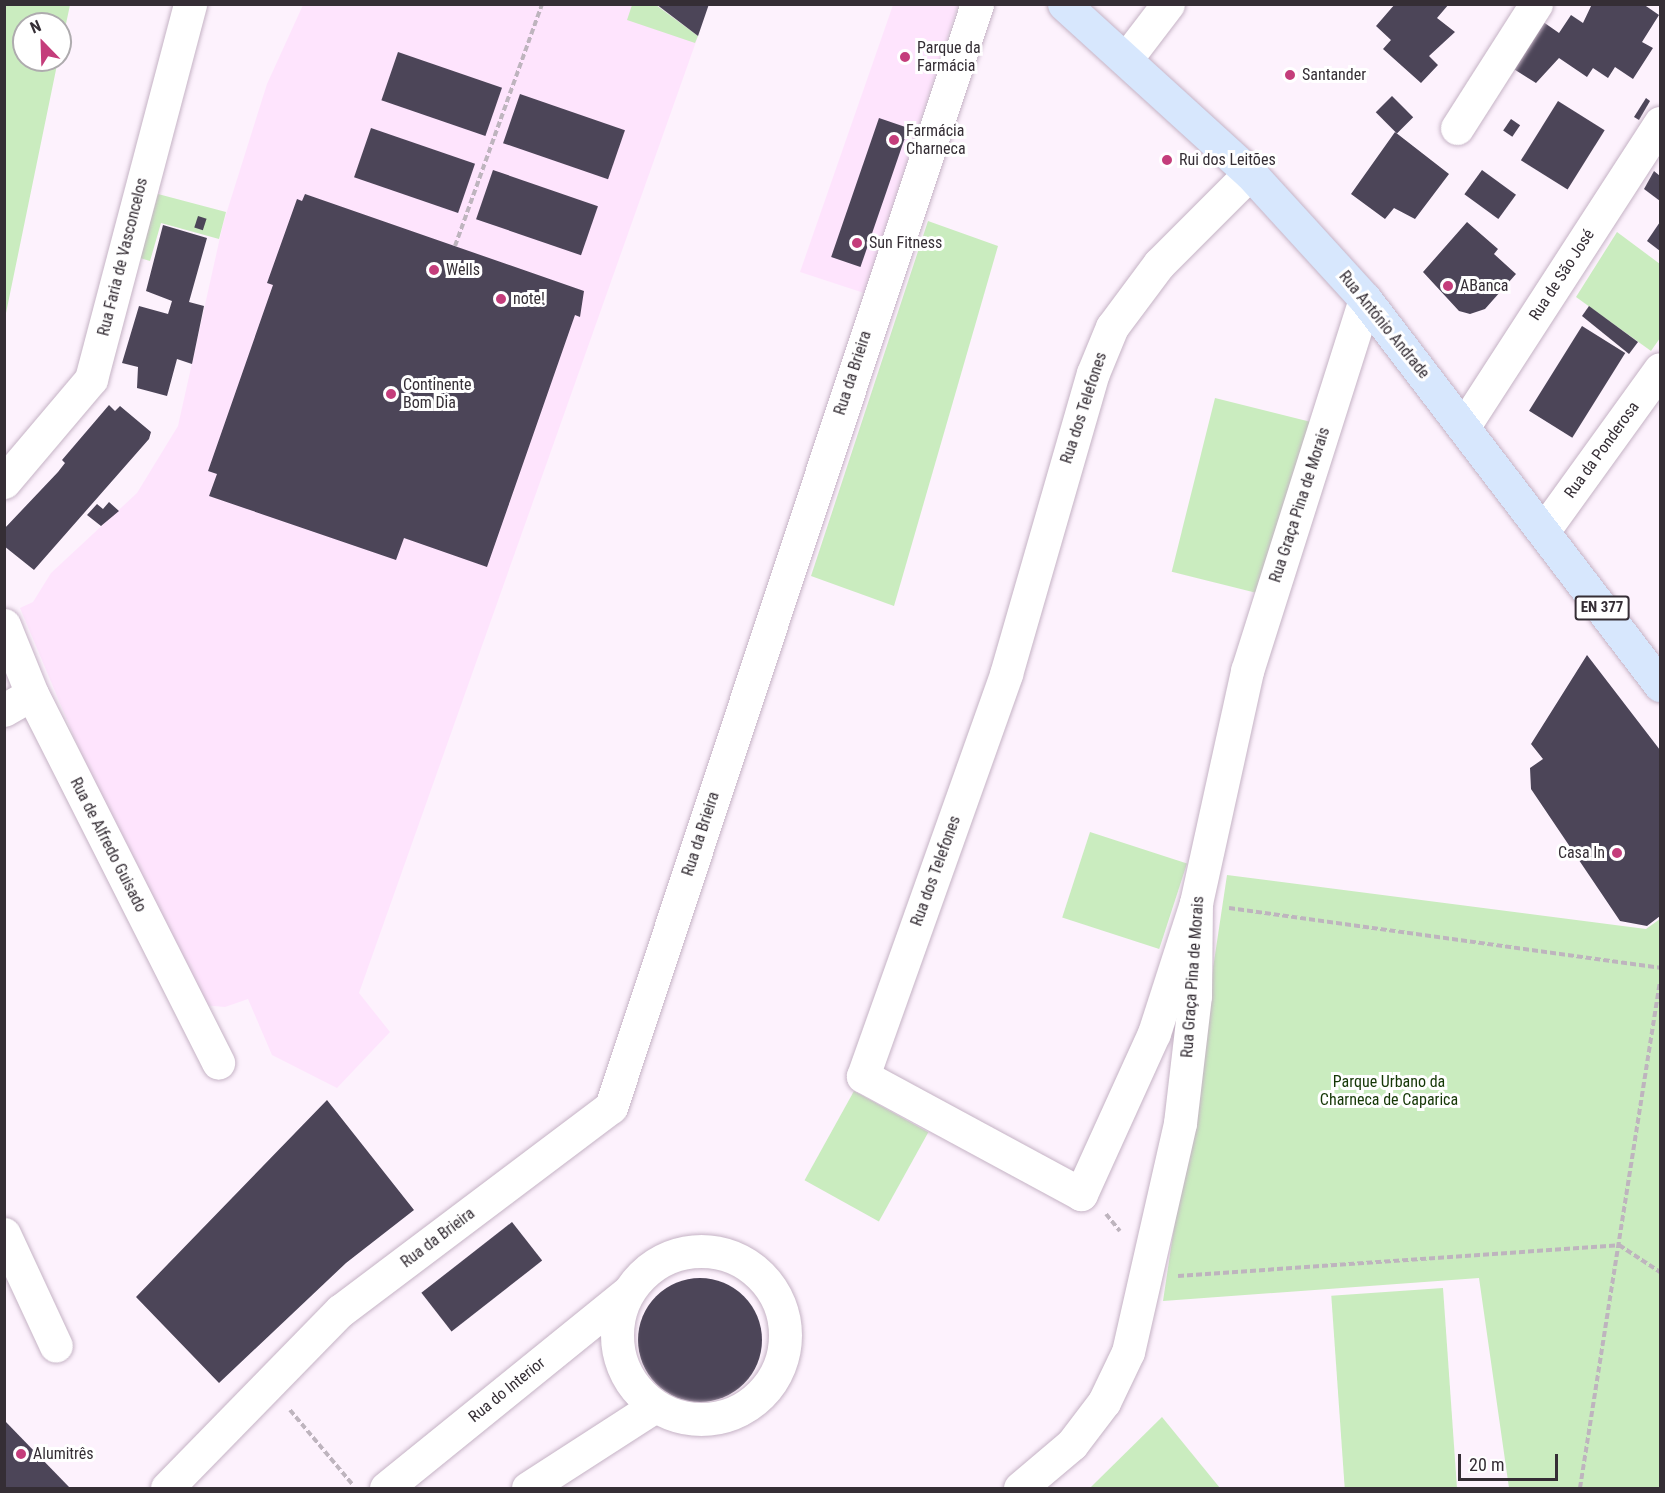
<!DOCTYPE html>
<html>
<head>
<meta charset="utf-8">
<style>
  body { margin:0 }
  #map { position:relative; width:1665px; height:1493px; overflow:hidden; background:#fdf2fd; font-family:"Roboto Condensed",sans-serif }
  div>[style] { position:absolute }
  .built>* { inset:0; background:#fee4fd }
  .green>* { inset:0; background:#caecbf; transform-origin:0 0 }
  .building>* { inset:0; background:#4c4558; transform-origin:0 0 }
  .round { border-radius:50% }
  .path>* { height:4px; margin-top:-2px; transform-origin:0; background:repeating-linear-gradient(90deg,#beb4be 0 6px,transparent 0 9px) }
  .roads { filter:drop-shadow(0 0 2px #c5b3c5) drop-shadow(0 0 2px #c5b3c5) }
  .minor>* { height:33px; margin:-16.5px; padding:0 16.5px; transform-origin:16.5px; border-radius:16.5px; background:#fff }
  .minor>.ring { margin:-16.5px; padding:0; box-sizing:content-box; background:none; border:33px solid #fff; border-radius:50% }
  .major>* { height:33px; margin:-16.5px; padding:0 16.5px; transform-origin:16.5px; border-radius:16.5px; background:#d7e7fd }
  .dots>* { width:16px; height:16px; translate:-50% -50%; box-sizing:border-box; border:3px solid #fff; border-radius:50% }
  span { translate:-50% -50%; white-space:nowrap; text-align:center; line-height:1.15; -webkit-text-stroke:6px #fff; paint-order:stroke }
  .shield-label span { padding:2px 4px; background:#fff; border:2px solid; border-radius:4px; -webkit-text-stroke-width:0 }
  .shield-label { font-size:15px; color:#352e35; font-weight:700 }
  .poi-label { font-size:16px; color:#352e35 }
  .left { translate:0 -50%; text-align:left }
  .right { translate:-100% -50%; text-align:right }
  .street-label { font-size:16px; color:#352e35 }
  .park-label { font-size:16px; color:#153706 }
  .frame { position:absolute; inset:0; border:6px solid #352e35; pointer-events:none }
  .north { position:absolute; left:12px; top:12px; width:60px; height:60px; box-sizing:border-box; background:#fff; border:2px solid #aeabae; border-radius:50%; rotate:337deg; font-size:16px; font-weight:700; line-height:24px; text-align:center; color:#352e35 }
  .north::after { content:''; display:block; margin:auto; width:21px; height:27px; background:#c43d7b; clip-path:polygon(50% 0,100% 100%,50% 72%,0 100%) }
  .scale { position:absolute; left:1458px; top:1454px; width:100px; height:27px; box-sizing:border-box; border:3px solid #352e35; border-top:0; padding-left:8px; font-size:18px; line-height:21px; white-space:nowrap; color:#352e35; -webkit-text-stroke:4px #fff; paint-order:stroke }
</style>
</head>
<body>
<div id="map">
  <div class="built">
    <div style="clip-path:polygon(303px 5px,656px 5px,698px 36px,359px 993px,390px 1032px,337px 1088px,272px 1055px,248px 999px,225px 1007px,202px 1005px,177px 982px,20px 608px,33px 602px,51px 573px,137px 493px,178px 426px,223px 224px,267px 84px)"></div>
    <div style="clip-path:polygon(893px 5px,958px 5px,864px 293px,800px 272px)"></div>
  </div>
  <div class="green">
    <div style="clip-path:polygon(5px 4px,70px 5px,60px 52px,60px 24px,24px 24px,24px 60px,58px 60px,5px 318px)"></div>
    <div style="clip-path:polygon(632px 5px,656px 5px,698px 36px,695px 43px,627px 20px)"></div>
    <div style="clip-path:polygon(158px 194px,226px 212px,219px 239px,161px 223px,150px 261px,140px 258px)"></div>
    <div style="clip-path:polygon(928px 221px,998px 246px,894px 606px,811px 576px)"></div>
    <div style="clip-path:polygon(1617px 232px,1660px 264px,1660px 338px,1651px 351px,1576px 297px)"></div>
    <div style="left:1215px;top:398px;width:99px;height:179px;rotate:14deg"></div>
    <div style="left:1090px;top:832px;width:102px;height:90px;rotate:18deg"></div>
    <div style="clip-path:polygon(1227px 875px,1646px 929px,1660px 919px,1660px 1488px,1509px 1488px,1479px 1278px,1163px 1301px)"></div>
    <div style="left:854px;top:1091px;width:85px;height:102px;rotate:29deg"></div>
    <div style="left:1443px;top:1288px;width:200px;height:112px;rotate:86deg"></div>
    <div style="clip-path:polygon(1162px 1417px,1220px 1488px,1090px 1488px,1095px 1483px)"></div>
  </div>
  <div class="building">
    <div style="clip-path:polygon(656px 4px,709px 4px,698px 36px)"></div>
    <div style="clip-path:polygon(1395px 4px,1449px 4px,1437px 18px,1455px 32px,1429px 56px,1438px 65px,1421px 83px,1383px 49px,1391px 40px,1376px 26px)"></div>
    <div style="clip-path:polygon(1592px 4px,1643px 4px,1659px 15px,1642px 42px,1653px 48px,1633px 79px,1615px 67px,1608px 78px,1593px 68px,1587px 77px,1559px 58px,1536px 83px,1509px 66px,1539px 19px,1559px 33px,1571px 15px,1583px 23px)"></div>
    <div style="left:398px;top:52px;width:110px;height:51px;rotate:19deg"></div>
    <div style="left:520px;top:94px;width:111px;height:52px;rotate:19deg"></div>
    <div style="left:1392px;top:96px;width:30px;height:23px;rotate:45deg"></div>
    <div style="clip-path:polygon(1646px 98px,1650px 101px,1639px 120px,1634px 117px)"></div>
    <div style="left:1558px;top:101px;width:55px;height:70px;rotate:32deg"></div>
    <div style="left:879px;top:118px;width:31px;height:147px;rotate:19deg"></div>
    <div style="left:1511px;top:119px;width:11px;height:14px;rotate:34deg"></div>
    <div style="left:371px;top:128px;width:110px;height:52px;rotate:19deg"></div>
    <div style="clip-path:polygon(1395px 132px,1449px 174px,1415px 219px,1394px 208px,1385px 219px,1351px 194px)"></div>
    <div style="left:493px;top:170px;width:111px;height:52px;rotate:19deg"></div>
    <div style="left:1482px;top:170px;width:42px;height:30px;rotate:36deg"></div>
    <div style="clip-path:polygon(1654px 171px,1660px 176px,1660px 201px,1644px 189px)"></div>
    <div style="clip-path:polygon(305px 194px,584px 291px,580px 317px,575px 315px,487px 567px,404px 538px,396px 560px,209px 496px,217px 474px,208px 471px,273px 285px,267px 283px,297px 199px,302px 201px)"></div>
    <div style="left:198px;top:216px;width:9px;height:12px;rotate:18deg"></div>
    <div style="clip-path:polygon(1467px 222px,1498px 249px,1494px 254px,1516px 274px,1485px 309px,1470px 314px,1459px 311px,1423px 272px)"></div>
    <div style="clip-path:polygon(1660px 222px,1660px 251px,1647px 241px)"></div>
    <div style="clip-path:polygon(163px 225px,207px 238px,189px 302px,204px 306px,192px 364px,177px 359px,167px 396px,137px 388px,138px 367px,122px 363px,139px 306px,168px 314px,172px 301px,146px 291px)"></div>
    <div style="clip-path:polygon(1589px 306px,1638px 342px,1629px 354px,1582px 316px)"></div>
    <div style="left:1582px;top:326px;width:51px;height:100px;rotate:32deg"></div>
    <div style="clip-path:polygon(109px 405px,115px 411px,120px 406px,151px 432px,149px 439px,34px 570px,4px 546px,4px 529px,58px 472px,65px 463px,62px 460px)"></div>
    <div style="clip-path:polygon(109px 502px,119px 511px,101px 526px,87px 515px,97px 504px,103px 509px)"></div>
    <div style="clip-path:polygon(1587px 655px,1660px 750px,1660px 916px,1647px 926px,1620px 921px,1531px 789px,1530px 768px,1543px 759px,1531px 744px)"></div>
    <div style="clip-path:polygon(327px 1100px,414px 1210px,346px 1263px,219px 1383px,136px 1297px)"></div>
    <div style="left:512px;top:1222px;width:49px;height:115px;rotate:52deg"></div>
    <div class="round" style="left:638px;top:1278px;width:124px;height:124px"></div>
    <div style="clip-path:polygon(4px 1420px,70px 1488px,4px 1488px)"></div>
  </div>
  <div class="path">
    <div style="left:455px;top:246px;width:257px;rotate:-70.2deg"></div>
    <div style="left:1229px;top:908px;width:435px;rotate:7.9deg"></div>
    <div style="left:1106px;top:1214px;width:22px;rotate:51deg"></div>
    <div style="left:1178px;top:1276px;width:442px;rotate:-4deg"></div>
    <div style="left:1619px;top:1245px;width:49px;rotate:33.4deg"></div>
    <div style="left:290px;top:1410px;width:98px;rotate:50deg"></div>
    <div style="left:1580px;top:1488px;width:513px;rotate:-81.03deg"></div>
  </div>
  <div class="roads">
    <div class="minor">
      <div style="left:1126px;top:59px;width:69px;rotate:-52.6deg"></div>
      <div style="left:1457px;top:128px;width:147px;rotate:-57.5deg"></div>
      <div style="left:1464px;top:426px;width:361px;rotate:-57.1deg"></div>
      <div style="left:4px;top:482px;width:135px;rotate:-49.8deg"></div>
      <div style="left:91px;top:379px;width:388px;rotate:-75.2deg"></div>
      <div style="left:1544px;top:530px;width:198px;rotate:-54.2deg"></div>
      <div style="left:4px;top:625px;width:74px;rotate:67.9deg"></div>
      <div style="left:32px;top:694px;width:413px;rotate:63.2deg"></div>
      <div style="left:4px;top:710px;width:32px;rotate:-30deg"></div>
      <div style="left:1196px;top:903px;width:137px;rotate:107.9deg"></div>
      <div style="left:1154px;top:1033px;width:177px;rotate:114.4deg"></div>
      <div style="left:1081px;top:1194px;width:248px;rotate:-151.6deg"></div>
      <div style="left:863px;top:1076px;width:427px;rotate:-70.4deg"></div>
      <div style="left:1006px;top:674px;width:313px;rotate:-73.9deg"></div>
      <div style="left:1093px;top:373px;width:50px;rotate:-67.6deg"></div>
      <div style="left:1112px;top:327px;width:79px;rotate:-53.3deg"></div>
      <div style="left:1159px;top:264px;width:129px;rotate:-45deg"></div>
      <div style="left:4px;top:1234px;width:123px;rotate:65.1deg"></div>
      <div class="ring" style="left:617px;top:1251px;width:135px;height:135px"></div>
      <div style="left:167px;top:1488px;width:248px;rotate:-45.7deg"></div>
      <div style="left:340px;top:1311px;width:339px;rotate:-37deg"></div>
      <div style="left:611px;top:1107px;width:1162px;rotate:-71.64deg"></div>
      <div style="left:386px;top:1488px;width:311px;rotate:-39deg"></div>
      <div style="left:528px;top:1488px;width:151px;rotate:-32.8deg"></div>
      <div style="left:1020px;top:1488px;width:68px;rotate:-40.2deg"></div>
      <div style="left:1072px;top:1444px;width:53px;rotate:-52.7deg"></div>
      <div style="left:1104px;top:1402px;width:55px;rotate:-64.4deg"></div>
      <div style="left:1128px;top:1352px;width:235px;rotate:-77.2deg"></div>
      <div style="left:1180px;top:1123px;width:128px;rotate:-83.3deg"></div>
      <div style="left:1195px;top:996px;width:93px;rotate:-89.4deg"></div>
      <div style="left:1196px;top:903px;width:238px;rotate:-77.6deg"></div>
      <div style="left:1247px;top:671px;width:390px;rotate:-72.4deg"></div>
    </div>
    <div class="major">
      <div style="left:1064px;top:4px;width:251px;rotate:42.3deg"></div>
      <div style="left:1250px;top:173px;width:171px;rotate:47.6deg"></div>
      <div style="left:1365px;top:299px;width:486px;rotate:52.6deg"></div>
    </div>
  </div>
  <div class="dots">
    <div style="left:905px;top:57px;background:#c43d7b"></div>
    <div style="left:1290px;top:75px;background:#c43d7b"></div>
    <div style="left:894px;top:140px;background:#c43d7b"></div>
    <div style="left:1167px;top:160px;background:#c43d7b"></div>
    <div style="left:857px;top:243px;background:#c43d7b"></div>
    <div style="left:434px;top:270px;background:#c43d7b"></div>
    <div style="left:1448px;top:286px;background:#c43d7b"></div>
    <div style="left:501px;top:299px;background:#c43d7b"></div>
    <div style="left:391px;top:394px;background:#c43d7b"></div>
    <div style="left:1617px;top:853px;background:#c43d7b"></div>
    <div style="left:21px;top:1454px;background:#c43d7b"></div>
  </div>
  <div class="shield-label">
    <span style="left:1602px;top:608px">EN 377</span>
  </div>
  <div class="poi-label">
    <span class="left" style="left:917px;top:57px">Parque da<br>Farmácia</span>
    <span class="left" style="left:1302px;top:75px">Santander</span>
    <span class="left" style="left:906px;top:140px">Farmácia<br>Charneca</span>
    <span class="left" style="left:1179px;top:160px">Rui dos Leitões</span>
    <span class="left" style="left:869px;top:243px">Sun Fitness</span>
    <span class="left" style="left:446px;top:270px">Wells</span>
    <span class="left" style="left:1460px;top:286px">ABanca</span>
    <span class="left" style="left:513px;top:299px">note!</span>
    <span class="left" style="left:403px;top:394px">Continente<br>Bom Dia</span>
    <span class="right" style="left:1605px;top:853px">Casa In</span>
    <span class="left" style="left:33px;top:1454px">Alumitrês</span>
  </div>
  <div class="street-label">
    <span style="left:123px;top:257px;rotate:-76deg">Rua Faria de Vasconcelos</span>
    <span style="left:1562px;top:275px;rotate:-57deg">Rua de São José</span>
    <span style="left:1384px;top:325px;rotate:51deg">Rua António Andrade</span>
    <span style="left:853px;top:373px;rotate:-72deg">Rua da Brieira</span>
    <span style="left:1084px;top:408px;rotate:-72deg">Rua dos Telefones</span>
    <span style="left:1602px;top:450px;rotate:-54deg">Rua da Ponderosa</span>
    <span style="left:1300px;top:505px;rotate:-72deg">Rua Graça Pina de Morais</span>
    <span style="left:701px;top:834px;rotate:-72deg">Rua da Brieira</span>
    <span style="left:108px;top:845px;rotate:63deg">Rua de Alfredo Guisado</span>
    <span style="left:936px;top:871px;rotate:-70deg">Rua dos Telefones</span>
    <span style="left:1193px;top:977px;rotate:-86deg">Rua Graça Pina de Morais</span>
    <span style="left:438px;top:1238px;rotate:-37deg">Rua da Brieira</span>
    <span style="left:507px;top:1390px;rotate:-39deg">Rua do Interior</span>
  </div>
  <div class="park-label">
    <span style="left:1389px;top:1091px">Parque Urbano da<br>Charneca de Caparica</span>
  </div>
  <div class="frame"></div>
  <div class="north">N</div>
  <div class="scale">20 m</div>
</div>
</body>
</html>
